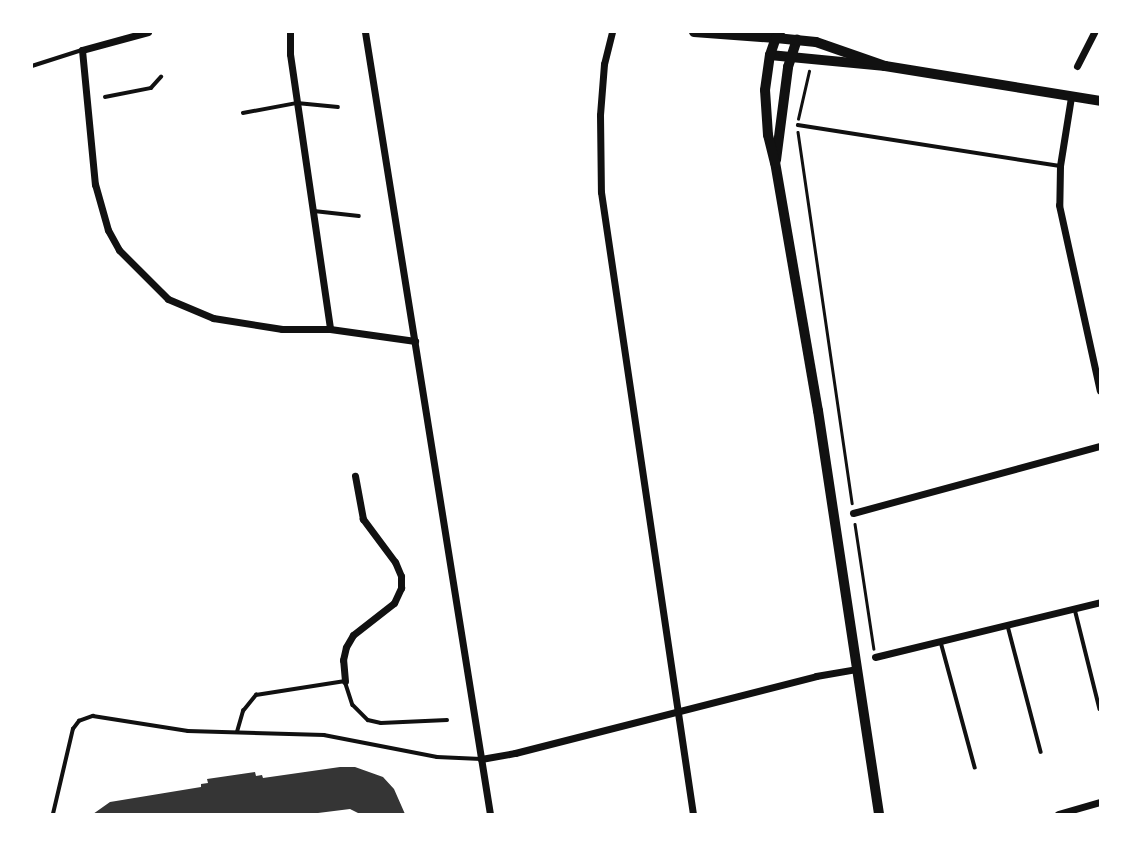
<!DOCTYPE html>
<html>
<head>
<meta charset="utf-8">
<style>
  body { margin:0 }
  #map { position:relative; width:1132px; height:846px; overflow:hidden; background:#fff; font-family:Quicksand,sans-serif }
  div>[style] { position:absolute }
  .building>* { inset:0; background:#353535 }
  .path>* { height:2.5px; margin:-1.25px; padding:0 1.25px; transform-origin:1.25px; border-radius:1.25px; background:#111 }
  .service>* { height:3.5px; margin:-1.75px; padding:0 1.75px; transform-origin:1.75px; border-radius:1.75px; background:#111 }
  .minor>* { height:7px; margin:-3.5px; padding:0 3.5px; transform-origin:3.5px; border-radius:3.5px; background:#111 }
  .tertiary>* { height:10px; margin:-5px; padding:0 5px; transform-origin:5px; border-radius:5px; background:#111 }
  .secondary>* { height:10px; margin:-5px; padding:0 5px; transform-origin:5px; border-radius:5px; background:#111 }
  span { translate:-50% -50%; white-space:nowrap; text-align:center; line-height:1.15; -webkit-text-stroke:5px #fff; paint-order:stroke }
  .frame { position:absolute; inset:0; border:33px solid #fff; pointer-events:none }
</style>
</head>
<body>
<div id="map">
  <div class="building">
    <div style="clip-path:polygon(340px 767px,355px 767px,383px 777px,394px 789px,405px 814px,360px 814px,350px 809px,310px 814px,93px 814px,110px 802px,201px 787px,201px 784px,208px 783px,207px 779px,255px 772px,256px 776px,262px 775px,263px 778px)"></div>
  </div>
  <div class="path">
    <div style="left:798px;top:119px;width:49px;rotate:-77.1deg"></div>
    <div style="left:798px;top:132px;width:375px;rotate:81.7deg"></div>
    <div style="left:855px;top:524px;width:126px;rotate:81.4deg"></div>
  </div>
  <div class="service">
    <div style="left:32px;top:66px;width:52px;rotate:-17.7deg"></div>
    <div style="left:105px;top:97px;width:47px;rotate:-11.1deg"></div>
    <div style="left:151px;top:88px;width:15px;rotate:-48deg"></div>
    <div style="left:243px;top:113px;width:55px;rotate:-10.5deg"></div>
    <div style="left:297px;top:103px;width:41px;rotate:5.6deg"></div>
    <div style="left:798px;top:125px;width:265px;rotate:8.9deg"></div>
    <div style="left:314px;top:211px;width:45px;rotate:6.3deg"></div>
    <div style="left:1075px;top:609px;width:103px;rotate:76deg"></div>
    <div style="left:1008px;top:626px;width:130px;rotate:75.3deg"></div>
    <div style="left:941px;top:642px;width:130px;rotate:74.8deg"></div>
    <div style="left:237px;top:732px;width:22px;rotate:-74deg"></div>
    <div style="left:243px;top:711px;width:21px;rotate:-51deg"></div>
    <div style="left:256px;top:695px;width:90px;rotate:-8.9deg"></div>
    <div style="left:345px;top:681px;width:25px;rotate:72deg"></div>
    <div style="left:353px;top:705px;width:21px;rotate:45deg"></div>
    <div style="left:368px;top:720px;width:13px;rotate:13deg"></div>
    <div style="left:381px;top:723px;width:66px;rotate:-2.6deg"></div>
    <div style="left:53px;top:814px;width:87px;rotate:-76.8deg"></div>
    <div style="left:73px;top:729px;width:10px;rotate:-53deg"></div>
    <div style="left:79px;top:721px;width:15px;rotate:-20deg"></div>
    <div style="left:93px;top:716px;width:96px;rotate:9deg"></div>
    <div style="left:188px;top:731px;width:136px;rotate:1.7deg"></div>
    <div style="left:324px;top:735px;width:115px;rotate:11deg"></div>
    <div style="left:437px;top:757px;width:44px;rotate:2.6deg"></div>
  </div>
  <div class="minor">
    <div style="left:148px;top:32px;width:68px;rotate:164.7deg"></div>
    <div style="left:82px;top:50px;width:135px;rotate:84.5deg"></div>
    <div style="left:95px;top:184px;width:48px;rotate:74.2deg"></div>
    <div style="left:108px;top:230px;width:23px;rotate:61deg"></div>
    <div style="left:119px;top:250px;width:69px;rotate:45deg"></div>
    <div style="left:168px;top:299px;width:49px;rotate:22.9deg"></div>
    <div style="left:213px;top:318px;width:70px;rotate:9.1deg"></div>
    <div style="left:282px;top:329px;width:48px"></div>
    <div style="left:290px;top:32px;width:22px;rotate:90deg"></div>
    <div style="left:290px;top:54px;width:278px;rotate:81.7deg"></div>
    <div style="left:330px;top:329px;width:86px;rotate:8deg"></div>
    <div style="left:365px;top:32px;width:792px;rotate:80.92deg"></div>
    <div style="left:612px;top:32px;width:33px;rotate:104deg"></div>
    <div style="left:604px;top:64px;width:51px;rotate:94.5deg"></div>
    <div style="left:600px;top:115px;width:77px;rotate:89.3deg"></div>
    <div style="left:601px;top:192px;width:629px;rotate:81.59deg"></div>
    <div style="left:1077px;top:66px;width:38px;rotate:-63deg"></div>
    <div style="left:1071px;top:97px;width:70px;rotate:99.1deg"></div>
    <div style="left:1060px;top:166px;width:39px;rotate:91deg"></div>
    <div style="left:1059px;top:205px;width:190px;rotate:77.6deg"></div>
    <div style="left:853px;top:513px;width:256px;rotate:-15.2deg"></div>
    <div style="left:875px;top:657px;width:232px;rotate:-13.7deg"></div>
    <div style="left:345px;top:681px;width:21px;rotate:-95deg"></div>
    <div style="left:343px;top:660px;width:13px;rotate:-77deg"></div>
    <div style="left:346px;top:647px;width:14px;rotate:-60deg"></div>
    <div style="left:353px;top:635px;width:52px;rotate:-38deg"></div>
    <div style="left:394px;top:603px;width:17px;rotate:-65deg"></div>
    <div style="left:401px;top:588px;width:12px;rotate:-90deg"></div>
    <div style="left:401px;top:576px;width:15px;rotate:-113deg"></div>
    <div style="left:395px;top:562px;width:54px;rotate:-126.7deg"></div>
    <div style="left:363px;top:519px;width:44px;rotate:-100.5deg"></div>
    <div style="left:481px;top:759px;width:35px;rotate:-10deg"></div>
    <div style="left:515px;top:753px;width:311px;rotate:-14.3deg"></div>
    <div style="left:816px;top:676px;width:42px;rotate:-9.7deg"></div>
    <div style="left:1058px;top:814px;width:44px;rotate:-15.9deg"></div>
  </div>
  <div class="tertiary">
    <div style="left:694px;top:32px;width:82px;rotate:4.2deg"></div>
    <div style="left:776px;top:38px;width:7px;rotate:-56deg"></div>
  </div>
  <div class="secondary">
    <div style="left:770px;top:55px;width:116px;rotate:5.5deg"></div>
    <div style="left:885px;top:66px;width:218px;rotate:9.2deg"></div>
    <div style="left:776px;top:160px;width:94px;rotate:-82.6deg"></div>
    <div style="left:788px;top:67px;width:29px;rotate:-72deg"></div>
    <div style="left:879px;top:814px;width:408px;rotate:-98.6deg"></div>
    <div style="left:818px;top:411px;width:252px;rotate:-99.8deg"></div>
    <div style="left:775px;top:163px;width:29px;rotate:-104deg"></div>
    <div style="left:768px;top:135px;width:45px;rotate:-93.8deg"></div>
    <div style="left:765px;top:90px;width:35px;rotate:-82deg"></div>
    <div style="left:770px;top:55px;width:18px;rotate:-71deg"></div>
    <div style="left:776px;top:38px;width:40px;rotate:5.7deg"></div>
    <div style="left:816px;top:42px;width:73px;rotate:19.2deg"></div>
  </div>
  <div class="frame"></div>
</div>
</body>
</html>
